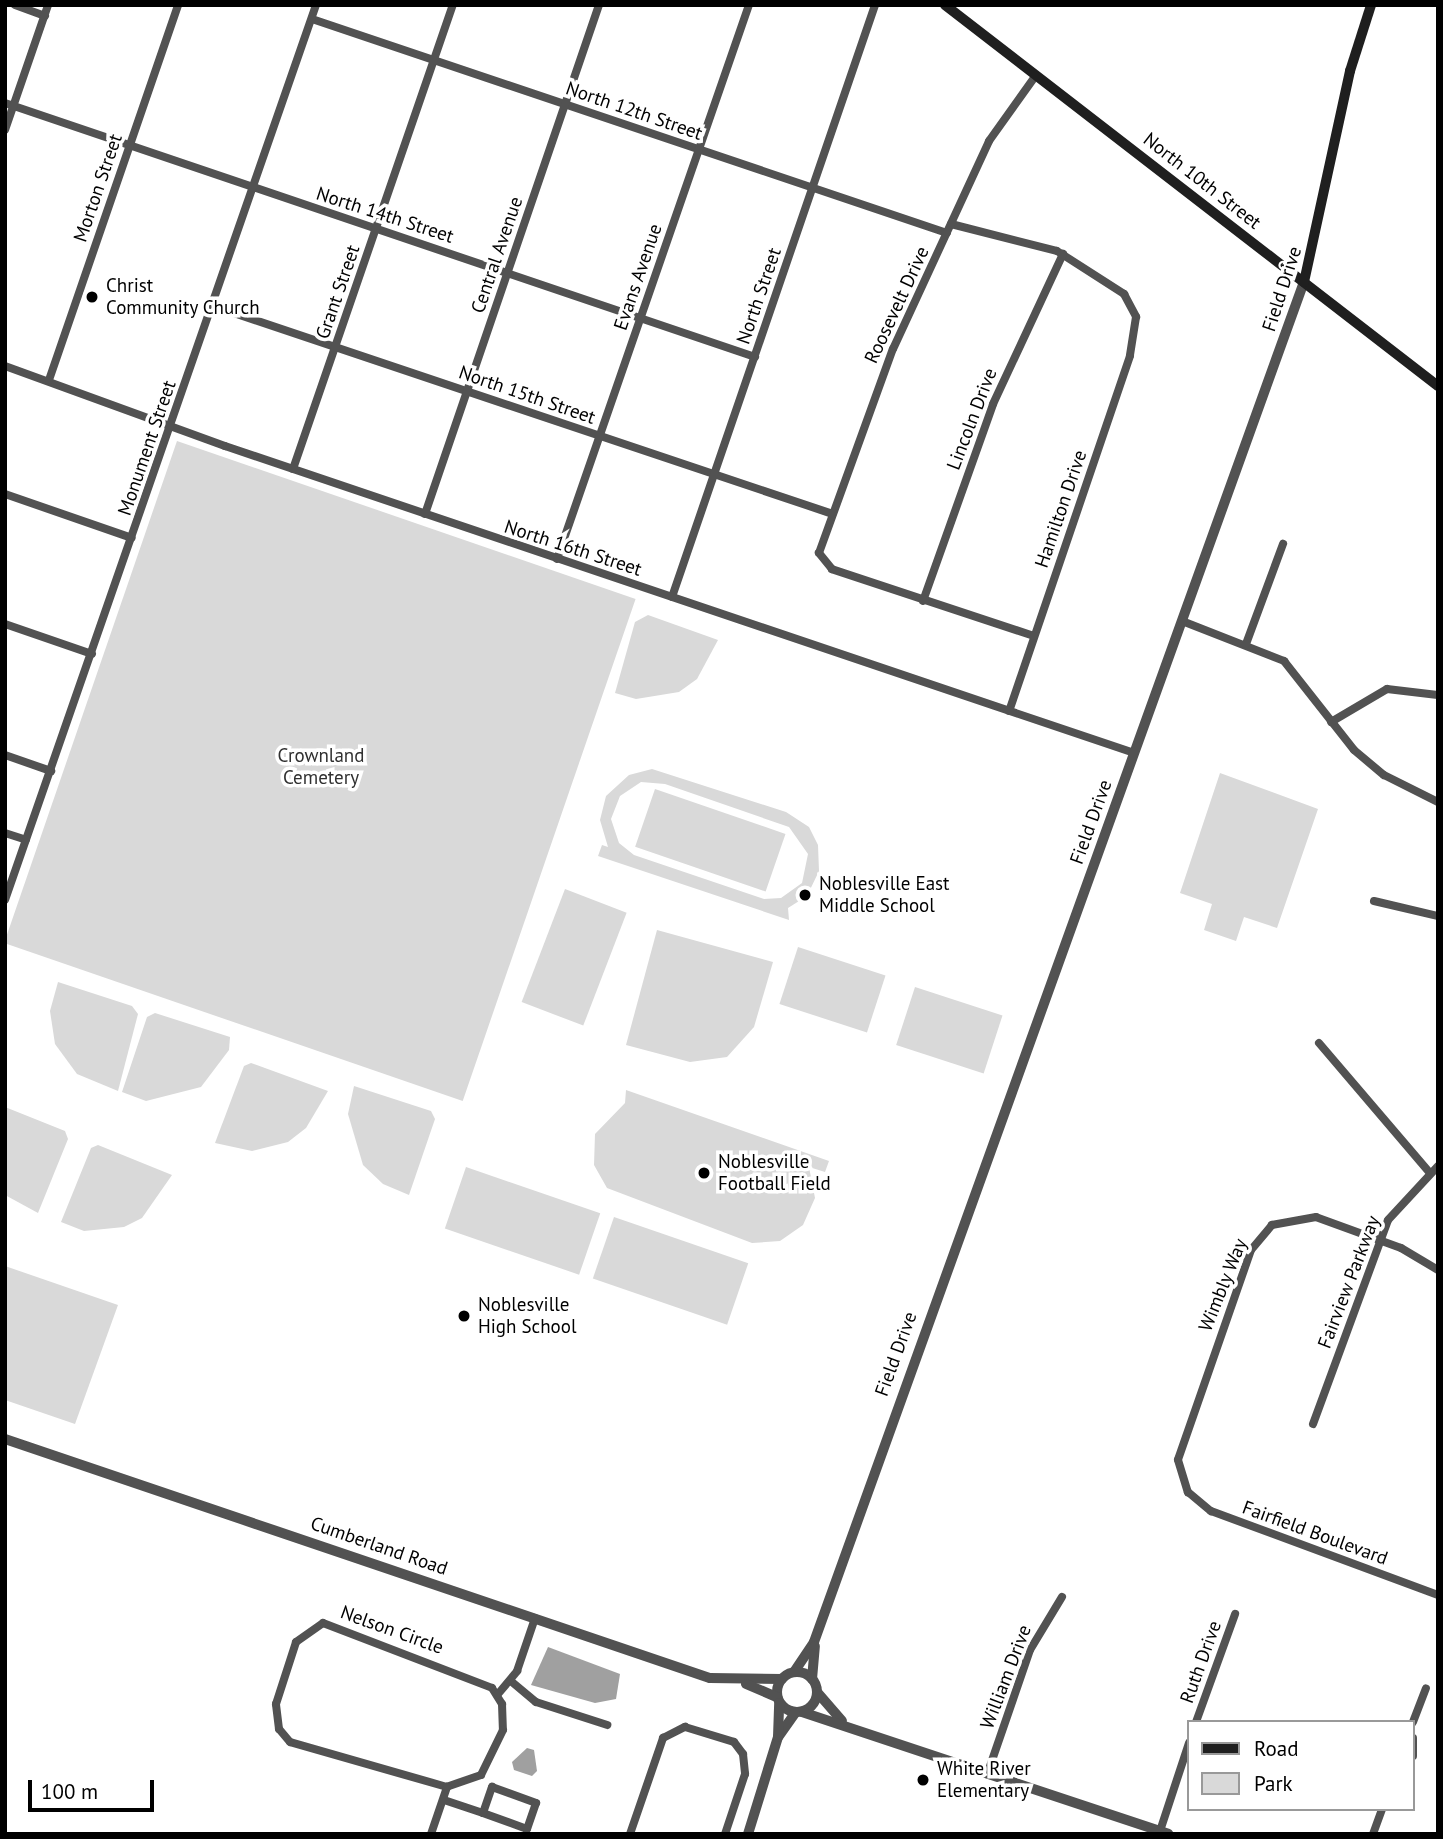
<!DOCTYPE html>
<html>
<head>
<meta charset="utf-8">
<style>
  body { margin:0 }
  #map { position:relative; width:1443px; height:1839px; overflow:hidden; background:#fff; font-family:"PT Sans",sans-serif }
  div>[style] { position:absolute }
  .green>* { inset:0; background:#d9d9d9; transform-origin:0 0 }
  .water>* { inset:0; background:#a0a0a0 }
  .minor>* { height:8px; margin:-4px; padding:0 4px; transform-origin:4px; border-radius:4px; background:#525252 }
  .tertiary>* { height:10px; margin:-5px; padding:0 5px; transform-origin:5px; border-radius:5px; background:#525252 }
  .tertiary>.ring { margin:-5px; padding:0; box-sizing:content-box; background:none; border:10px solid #525252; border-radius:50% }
  .secondary>* { height:10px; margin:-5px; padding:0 5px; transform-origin:5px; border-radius:5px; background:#1f1f1f }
  .dots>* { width:19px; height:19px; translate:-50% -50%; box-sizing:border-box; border:4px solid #fff; border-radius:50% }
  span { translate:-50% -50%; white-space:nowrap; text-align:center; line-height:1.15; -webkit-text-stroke:7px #fff; paint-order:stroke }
  .street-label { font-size:19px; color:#000 }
  .poi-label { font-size:19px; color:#000 }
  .left { translate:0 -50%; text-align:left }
  .park-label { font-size:19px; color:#303030 }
  .frame { position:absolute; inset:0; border:7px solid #000; pointer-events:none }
  .legend { position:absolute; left:1187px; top:1720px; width:228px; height:91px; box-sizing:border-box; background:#fff; border:2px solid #999; margin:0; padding:9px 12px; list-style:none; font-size:21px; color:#000 }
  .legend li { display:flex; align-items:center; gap:14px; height:35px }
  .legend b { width:35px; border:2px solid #999 }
  .scale { position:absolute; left:28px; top:1780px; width:126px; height:32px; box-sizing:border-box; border:4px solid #000; border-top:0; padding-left:9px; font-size:21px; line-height:24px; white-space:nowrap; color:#000; -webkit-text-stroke:5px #fff; paint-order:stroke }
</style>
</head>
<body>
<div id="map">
  <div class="green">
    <div style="left:177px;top:441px;width:485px;height:531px;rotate:19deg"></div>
    <div style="clip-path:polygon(648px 615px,718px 640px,697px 679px,679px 692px,636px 699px,615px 693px,635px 622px)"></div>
    <div style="clip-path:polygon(evenodd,652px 769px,786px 812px,809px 827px,818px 845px,819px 871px,807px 896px,788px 908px,789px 920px,598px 856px,602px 845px,608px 847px,600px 820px,606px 796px,629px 775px,652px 769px,641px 782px,665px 784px,789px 827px,808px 854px,802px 883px,781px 898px,764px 899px,634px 855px,619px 843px,611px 819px,620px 796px,641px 782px)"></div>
    <div style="clip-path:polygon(1220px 773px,1318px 809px,1277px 928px,1244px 917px,1236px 941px,1204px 930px,1212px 904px,1180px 893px)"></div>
    <div style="left:655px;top:789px;width:138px;height:61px;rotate:19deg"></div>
    <div style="left:565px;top:889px;width:66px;height:121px;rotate:21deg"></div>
    <div style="clip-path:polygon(657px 930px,773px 962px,754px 1027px,727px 1057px,690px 1062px,626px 1045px)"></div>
    <div style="left:798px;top:947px;width:92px;height:60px;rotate:18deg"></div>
    <div style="clip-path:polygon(58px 982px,132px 1006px,138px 1014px,118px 1091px,77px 1074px,55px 1044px,50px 1011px)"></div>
    <div style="left:915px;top:987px;width:92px;height:61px;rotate:18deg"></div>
    <div style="clip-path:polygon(155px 1013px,230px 1037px,229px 1050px,201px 1087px,146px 1101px,122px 1092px,147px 1017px)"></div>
    <div style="clip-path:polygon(251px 1063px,328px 1091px,306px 1128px,288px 1142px,252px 1151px,215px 1143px,244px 1066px)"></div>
    <div style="clip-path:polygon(354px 1086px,431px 1111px,435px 1119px,409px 1195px,383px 1184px,363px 1165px,348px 1114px)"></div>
    <div style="clip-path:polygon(626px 1090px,829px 1161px,825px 1172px,809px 1167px,815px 1198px,803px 1225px,780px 1241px,752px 1243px,607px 1188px,594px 1165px,595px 1134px,625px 1103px)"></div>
    <div style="clip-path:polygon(5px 1107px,65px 1131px,68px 1139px,38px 1213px,5px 1195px)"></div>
    <div style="clip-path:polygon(98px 1145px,172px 1175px,142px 1218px,124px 1227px,84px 1231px,61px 1222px,91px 1148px)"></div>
    <div style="left:466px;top:1167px;width:142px;height:65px;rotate:19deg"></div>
    <div style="left:614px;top:1217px;width:142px;height:65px;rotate:19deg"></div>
    <div style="clip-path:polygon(5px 1266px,118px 1305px,75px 1424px,5px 1400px)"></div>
  </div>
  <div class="water">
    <div style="clip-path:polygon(548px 1647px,620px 1674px,616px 1699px,595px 1703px,531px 1685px)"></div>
    <div style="clip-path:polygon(527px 1748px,534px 1750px,537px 1771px,532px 1776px,514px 1770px,512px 1762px)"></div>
  </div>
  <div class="minor">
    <div style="left:15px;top:5px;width:32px;rotate:20deg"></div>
    <div style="left:312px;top:19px;width:670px;rotate:18.62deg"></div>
    <div style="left:5px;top:103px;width:792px;rotate:18.71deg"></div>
    <div style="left:5px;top:130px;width:132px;rotate:-71deg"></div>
    <div style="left:951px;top:224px;width:109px;rotate:14.3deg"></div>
    <div style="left:1057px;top:251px;width:80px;rotate:32.7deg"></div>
    <div style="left:1124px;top:294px;width:26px;rotate:62deg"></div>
    <div style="left:1136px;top:317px;width:39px;rotate:99deg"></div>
    <div style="left:1130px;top:356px;width:375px;rotate:108.8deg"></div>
    <div style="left:213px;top:306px;width:651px;rotate:18.55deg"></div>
    <div style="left:5px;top:366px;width:234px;rotate:20deg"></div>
    <div style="left:225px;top:446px;width:959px;rotate:18.66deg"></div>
    <div style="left:49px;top:380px;width:397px;rotate:-71deg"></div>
    <div style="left:293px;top:469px;width:491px;rotate:-71deg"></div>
    <div style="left:5px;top:494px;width:134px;rotate:19.1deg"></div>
    <div style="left:425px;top:514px;width:538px;rotate:-71.13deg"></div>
    <div style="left:557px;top:559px;width:586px;rotate:-70.89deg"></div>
    <div style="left:672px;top:597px;width:626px;rotate:-71.07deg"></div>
    <div style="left:923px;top:601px;width:209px;rotate:-70.4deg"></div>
    <div style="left:993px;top:404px;width:166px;rotate:-65deg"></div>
    <div style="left:1182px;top:621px;width:110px;rotate:21.4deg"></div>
    <div style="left:1284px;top:661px;width:113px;rotate:51.8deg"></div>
    <div style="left:1354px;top:750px;width:39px;rotate:40deg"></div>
    <div style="left:1384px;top:775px;width:60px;rotate:26.6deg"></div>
    <div style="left:5px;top:624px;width:92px;rotate:19deg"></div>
    <div style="left:1034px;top:636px;width:213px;rotate:-161.7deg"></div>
    <div style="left:832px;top:569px;width:21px;rotate:-129deg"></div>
    <div style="left:819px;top:553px;width:217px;rotate:-70.1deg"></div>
    <div style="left:893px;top:349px;width:229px;rotate:-65.2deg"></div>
    <div style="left:989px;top:141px;width:81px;rotate:-54.5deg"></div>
    <div style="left:1246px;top:644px;width:107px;rotate:-69.7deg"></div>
    <div style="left:1331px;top:722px;width:65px;rotate:-30.5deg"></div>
    <div style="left:1387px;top:689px;width:51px;rotate:6.7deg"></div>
    <div style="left:5px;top:755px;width:49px;rotate:19.2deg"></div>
    <div style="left:5px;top:833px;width:22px;rotate:18deg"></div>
    <div style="left:5px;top:900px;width:947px;rotate:-70.84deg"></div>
    <div style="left:1374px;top:901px;width:66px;rotate:13.2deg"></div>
    <div style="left:1319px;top:1043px;width:171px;rotate:49.5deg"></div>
    <div style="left:1438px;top:1270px;width:43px;rotate:-149.3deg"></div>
    <div style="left:1401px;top:1248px;width:90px;rotate:-160deg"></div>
    <div style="left:1316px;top:1217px;width:45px;rotate:169.7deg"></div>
    <div style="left:1272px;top:1225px;width:33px;rotate:130deg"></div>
    <div style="left:1251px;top:1250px;width:222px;rotate:109.2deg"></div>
    <div style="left:1178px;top:1460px;width:34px;rotate:73deg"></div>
    <div style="left:1188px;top:1492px;width:30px;rotate:40deg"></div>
    <div style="left:1211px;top:1511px;width:242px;rotate:20.3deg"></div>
    <div style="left:1313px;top:1424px;width:217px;rotate:-69.8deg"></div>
    <div style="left:1388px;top:1220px;width:74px;rotate:-47.2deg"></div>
    <div style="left:323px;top:1623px;width:181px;rotate:21deg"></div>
    <div style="left:492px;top:1688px;width:19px;rotate:58deg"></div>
    <div style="left:502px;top:1704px;width:26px;rotate:88deg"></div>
    <div style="left:503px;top:1730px;width:50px;rotate:116.1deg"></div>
    <div style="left:481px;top:1775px;width:36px;rotate:161deg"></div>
    <div style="left:447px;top:1787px;width:163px;rotate:-164deg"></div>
    <div style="left:290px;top:1742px;width:17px;rotate:-130deg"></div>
    <div style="left:279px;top:1729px;width:25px;rotate:-97deg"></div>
    <div style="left:276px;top:1704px;width:65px;rotate:-72.1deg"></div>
    <div style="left:296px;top:1642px;width:33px;rotate:-35deg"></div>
    <div style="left:512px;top:1682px;width:31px;rotate:40deg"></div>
    <div style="left:536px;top:1702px;width:75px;rotate:17.9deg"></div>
    <div style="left:498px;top:1694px;width:30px;rotate:-50deg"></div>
    <div style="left:517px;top:1671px;width:56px;rotate:-71.2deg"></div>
    <div style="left:1196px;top:1722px;width:115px;rotate:-70.1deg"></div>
    <div style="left:1413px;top:1722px;width:36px;rotate:-69deg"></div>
    <div style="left:1413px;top:1738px;width:18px;rotate:90deg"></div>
    <div style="left:988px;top:1772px;width:129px;rotate:-71deg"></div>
    <div style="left:1030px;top:1650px;width:62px;rotate:-58.9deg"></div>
    <div style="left:492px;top:1787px;width:47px;rotate:20deg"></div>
    <div style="left:536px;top:1803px;width:28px;rotate:109deg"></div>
    <div style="left:527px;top:1829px;width:47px;rotate:-160deg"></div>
    <div style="left:483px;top:1813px;width:28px;rotate:-71deg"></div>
    <div style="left:444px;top:1800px;width:41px;rotate:18.4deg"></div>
    <div style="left:1160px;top:1831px;width:93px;rotate:-71.8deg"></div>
    <div style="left:431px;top:1834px;width:50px;rotate:-71.2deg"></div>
    <div style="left:630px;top:1834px;width:102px;rotate:-71deg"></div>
    <div style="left:663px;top:1738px;width:25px;rotate:-27deg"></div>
    <div style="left:685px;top:1727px;width:51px;rotate:17deg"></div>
    <div style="left:734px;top:1742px;width:15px;rotate:53deg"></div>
    <div style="left:743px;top:1754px;width:20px;rotate:84deg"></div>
    <div style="left:745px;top:1774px;width:63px;rotate:108.4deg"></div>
    <div style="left:1373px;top:1834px;width:27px;rotate:-70deg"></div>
  </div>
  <div class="tertiary">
    <div style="left:5px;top:1439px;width:744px;rotate:18.73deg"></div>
    <div style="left:710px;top:1678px;width:72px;rotate:0.8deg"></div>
    <div style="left:794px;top:1672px;width:36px;rotate:-56deg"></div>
    <div style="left:814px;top:1642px;width:1446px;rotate:-70.19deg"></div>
    <div class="ring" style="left:777px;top:1672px;width:30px;height:30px"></div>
    <div style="left:812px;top:1679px;width:33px;rotate:-85deg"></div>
    <div style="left:746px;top:1684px;width:34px;rotate:23deg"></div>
    <div style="left:817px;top:1692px;width:38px;rotate:49deg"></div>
    <div style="left:802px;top:1712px;width:386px;rotate:18.4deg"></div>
    <div style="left:779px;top:1736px;width:28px;rotate:-55deg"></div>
    <div style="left:748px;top:1834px;width:102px;rotate:-72.8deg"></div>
    <div style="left:778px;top:1737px;width:34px;rotate:-88deg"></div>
  </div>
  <div class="secondary">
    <div style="left:945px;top:5px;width:623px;rotate:37.7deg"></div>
    <div style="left:1304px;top:282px;width:216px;rotate:-77.7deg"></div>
    <div style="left:1350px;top:71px;width:69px;rotate:-72.3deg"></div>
  </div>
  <div class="dots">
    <div style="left:92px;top:297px;background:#000"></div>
    <div style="left:805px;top:895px;background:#000"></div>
    <div style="left:704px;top:1173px;background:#000"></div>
    <div style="left:464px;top:1316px;background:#000"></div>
    <div style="left:923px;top:1780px;background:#000"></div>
  </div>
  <div class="street-label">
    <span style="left:634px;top:111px;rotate:19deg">North 12th Street</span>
    <span style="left:1202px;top:181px;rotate:38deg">North 10th Street</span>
    <span style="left:98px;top:188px;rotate:-71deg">Morton Street</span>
    <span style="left:385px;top:215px;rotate:18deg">North 14th Street</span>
    <span style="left:497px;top:255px;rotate:-71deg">Central Avenue</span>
    <span style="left:638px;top:277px;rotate:-71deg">Evans Avenue</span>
    <span style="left:1282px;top:289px;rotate:-72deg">Field Drive</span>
    <span style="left:338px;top:292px;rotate:-71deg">Grant Street</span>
    <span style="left:759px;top:296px;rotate:-71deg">North Street</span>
    <span style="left:897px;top:305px;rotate:-65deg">Roosevelt Drive</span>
    <span style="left:527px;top:395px;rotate:19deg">North 15th Street</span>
    <span style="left:972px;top:419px;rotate:-69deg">Lincoln Drive</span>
    <span style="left:147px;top:448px;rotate:-71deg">Monument Street</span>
    <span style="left:1061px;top:509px;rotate:-71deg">Hamilton Drive</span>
    <span style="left:573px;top:548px;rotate:18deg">North 16th Street</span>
    <span style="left:1091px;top:822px;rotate:-70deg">Field Drive</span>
    <span style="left:1349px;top:1282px;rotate:-69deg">Fairview Parkway</span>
    <span style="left:1223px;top:1285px;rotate:-68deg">Wimbly Way</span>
    <span style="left:896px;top:1354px;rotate:-70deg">Field Drive</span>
    <span style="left:1315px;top:1533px;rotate:20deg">Fairfield Boulevard</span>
    <span style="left:379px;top:1546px;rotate:19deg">Cumberland Road</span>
    <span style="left:392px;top:1630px;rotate:20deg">Nelson Circle</span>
    <span style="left:1201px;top:1662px;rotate:-70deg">Ruth Drive</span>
    <span style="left:1006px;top:1677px;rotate:-69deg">William Drive</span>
  </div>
  <div class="poi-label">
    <span class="left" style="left:106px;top:297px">Christ<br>Community Church</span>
    <span class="left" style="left:819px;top:895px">Noblesville East<br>Middle School</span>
    <span class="left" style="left:718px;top:1173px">Noblesville<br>Football Field</span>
    <span class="left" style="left:478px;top:1316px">Noblesville<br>High School</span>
    <span class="left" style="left:937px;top:1780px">White River<br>Elementary</span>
  </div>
  <div class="park-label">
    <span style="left:321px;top:767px">Crownland<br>Cemetery</span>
  </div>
  <div class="frame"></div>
  <ul class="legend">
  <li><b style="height:9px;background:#1f1f1f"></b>Road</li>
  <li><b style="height:19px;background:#d9d9d9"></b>Park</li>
  </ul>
  <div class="scale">100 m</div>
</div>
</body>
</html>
